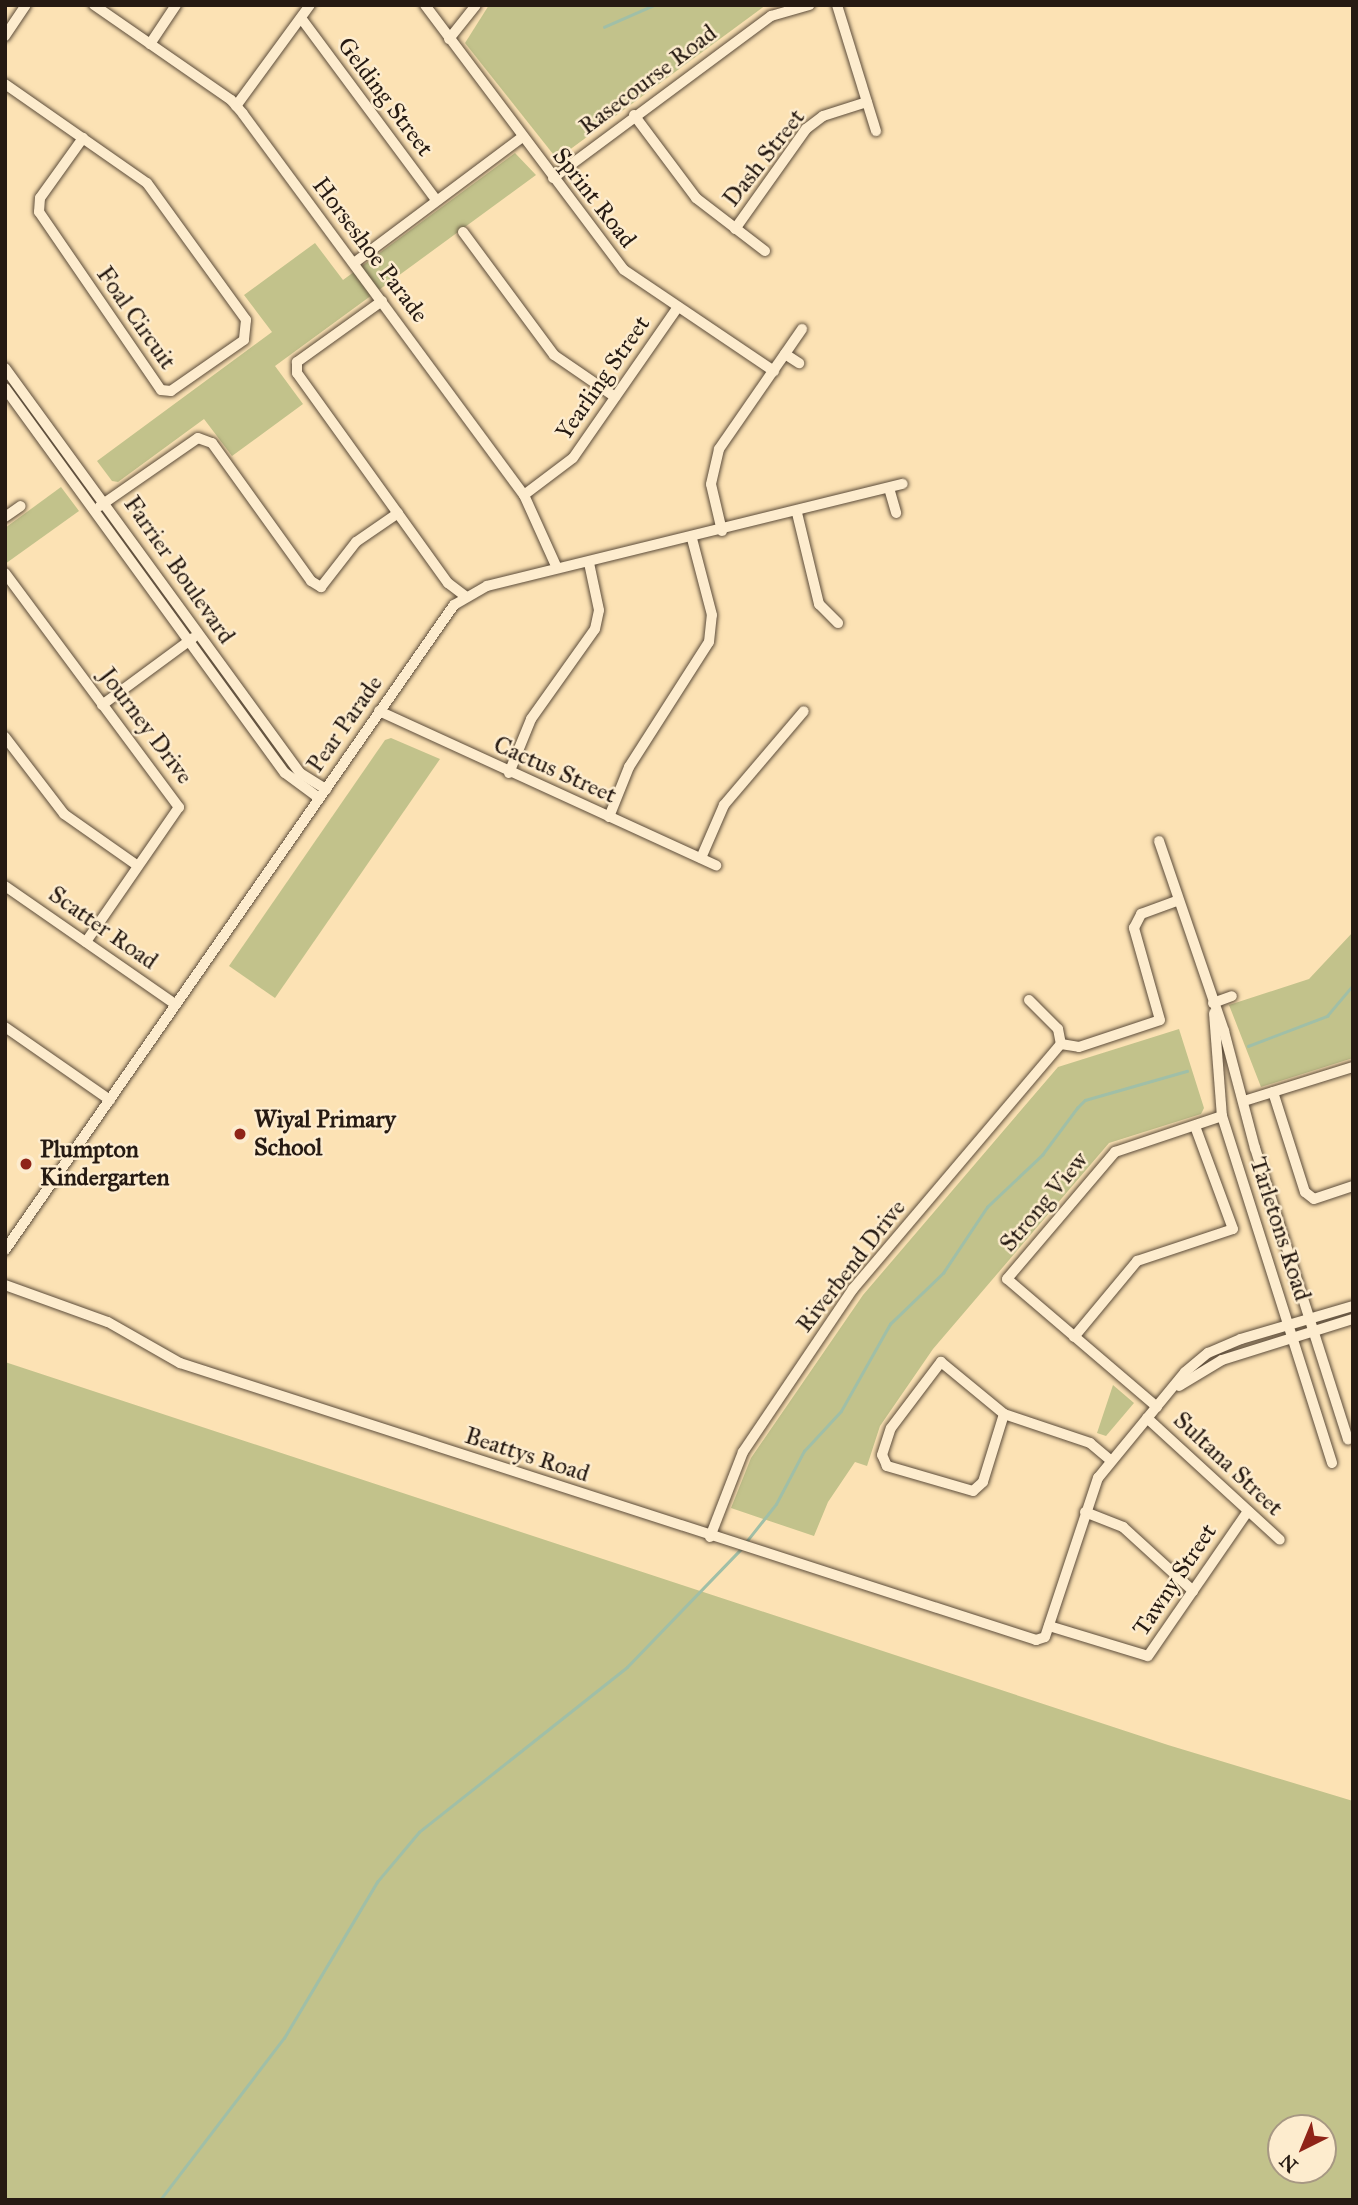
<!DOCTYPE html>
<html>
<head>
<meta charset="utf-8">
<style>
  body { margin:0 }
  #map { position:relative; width:1358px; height:2205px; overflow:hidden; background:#fce2b4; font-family:"IM FELL Great Primer",serif }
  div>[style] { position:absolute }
  .green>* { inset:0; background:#c2c28b }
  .stream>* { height:2.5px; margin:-1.25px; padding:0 1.25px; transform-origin:1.25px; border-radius:1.25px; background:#a0bfa7 }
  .roads { filter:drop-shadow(0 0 2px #5c4c3a) drop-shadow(0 0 2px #5c4c3a) }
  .minor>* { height:10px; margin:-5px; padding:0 5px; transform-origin:5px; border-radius:5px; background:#fdecce }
  .dots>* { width:19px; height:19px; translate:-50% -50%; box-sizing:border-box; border:4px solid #fdecce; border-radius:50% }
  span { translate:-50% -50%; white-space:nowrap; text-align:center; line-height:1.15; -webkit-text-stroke:5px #fdecce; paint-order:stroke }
  .street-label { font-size:24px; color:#261a12 }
  .poi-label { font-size:24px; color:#261a12; font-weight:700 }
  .left { translate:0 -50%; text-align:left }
  .frame { position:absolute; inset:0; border:7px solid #261a12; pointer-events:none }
  .north { position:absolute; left:1267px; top:2114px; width:70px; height:70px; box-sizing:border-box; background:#fdecce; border:2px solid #a79883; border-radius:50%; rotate:223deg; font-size:19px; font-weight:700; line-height:28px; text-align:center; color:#261a12 }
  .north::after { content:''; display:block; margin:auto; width:24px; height:32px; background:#8f2418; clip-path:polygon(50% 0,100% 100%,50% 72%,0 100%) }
</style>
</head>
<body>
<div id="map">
  <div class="green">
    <div style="clip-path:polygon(489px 5px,766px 5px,557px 159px,465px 43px)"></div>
    <div style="clip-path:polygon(515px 153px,536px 175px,275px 366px,303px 404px,232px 456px,204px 419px,118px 482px,112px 481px,97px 461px,272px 332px,244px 295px,315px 243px,343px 280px)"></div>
    <div style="clip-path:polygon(61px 487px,79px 511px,5px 564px,5px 528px)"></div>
    <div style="clip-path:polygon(391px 738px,440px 759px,275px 998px,229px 966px,385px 740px)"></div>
    <div style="clip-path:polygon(1353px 932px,1353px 1058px,1261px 1087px,1229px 1005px,1309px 979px)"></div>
    <div style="clip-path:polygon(1179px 1029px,1204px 1108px,1201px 1114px,1109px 1143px,933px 1349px,880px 1426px,867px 1466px,855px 1462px,828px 1502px,814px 1536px,731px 1508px,751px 1458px,863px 1295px,1058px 1067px)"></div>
    <div style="clip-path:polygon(evenodd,5px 1362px,1168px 1745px,1353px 1801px,1353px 2200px,5px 2200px,5px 1362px,1281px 2128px,1323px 2128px,1323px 2170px,1281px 2170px,1281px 2128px)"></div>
    <div style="clip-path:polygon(1113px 1385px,1134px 1403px,1106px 1436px,1097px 1433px)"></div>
  </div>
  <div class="stream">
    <div style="left:604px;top:27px;width:55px;rotate:-23.7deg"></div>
    <div style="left:1248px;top:1046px;width:85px;rotate:-20.8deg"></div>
    <div style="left:1327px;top:1016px;width:40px;rotate:-50deg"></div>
    <div style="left:746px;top:1542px;width:48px;rotate:-51.7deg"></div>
    <div style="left:776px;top:1504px;width:60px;rotate:-62.2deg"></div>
    <div style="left:804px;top:1451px;width:54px;rotate:-47.2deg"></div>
    <div style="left:841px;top:1411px;width:100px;rotate:-60.6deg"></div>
    <div style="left:890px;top:1324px;width:74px;rotate:-43.9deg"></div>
    <div style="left:943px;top:1273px;width:79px;rotate:-56.3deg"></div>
    <div style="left:987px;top:1207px;width:76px;rotate:-43.4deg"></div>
    <div style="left:1042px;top:1155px;width:59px;rotate:-53.3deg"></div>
    <div style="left:1077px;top:1108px;width:11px;rotate:-45deg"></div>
    <div style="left:1085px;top:1100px;width:106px;rotate:-15.9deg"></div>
    <div style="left:160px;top:2200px;width:204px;rotate:-52.6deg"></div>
    <div style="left:284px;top:2038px;width:182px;rotate:-59.2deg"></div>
    <div style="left:377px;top:1882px;width:65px;rotate:-50deg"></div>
    <div style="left:419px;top:1832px;width:265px;rotate:-38.4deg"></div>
    <div style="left:627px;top:1667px;width:165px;rotate:-46deg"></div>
  </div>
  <div class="roads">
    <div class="minor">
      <div style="left:94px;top:5px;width:167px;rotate:34.7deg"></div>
      <div style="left:231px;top:100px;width:18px;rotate:49deg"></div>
      <div style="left:243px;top:114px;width:473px;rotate:53.6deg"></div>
      <div style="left:524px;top:495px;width:80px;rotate:65.7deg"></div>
      <div style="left:425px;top:5px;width:331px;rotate:53.1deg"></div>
      <div style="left:624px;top:270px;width:181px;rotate:34deg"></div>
      <div style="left:837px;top:5px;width:132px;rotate:72.8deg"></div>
      <div style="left:301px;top:18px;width:227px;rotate:53.4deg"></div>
      <div style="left:5px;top:36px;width:37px;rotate:-56deg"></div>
      <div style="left:449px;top:39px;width:43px;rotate:-51.5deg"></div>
      <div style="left:150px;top:44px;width:47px;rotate:-56.3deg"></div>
      <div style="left:5px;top:84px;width:173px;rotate:34.9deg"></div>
      <div style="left:147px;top:183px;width:169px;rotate:54.1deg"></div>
      <div style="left:246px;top:320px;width:20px;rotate:96deg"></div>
      <div style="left:244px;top:340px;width:89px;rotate:145.1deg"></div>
      <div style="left:171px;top:391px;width:10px;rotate:-174deg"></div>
      <div style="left:161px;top:390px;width:216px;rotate:-124.4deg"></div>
      <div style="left:39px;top:212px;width:14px;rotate:-86deg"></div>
      <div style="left:40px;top:198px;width:74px;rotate:-54.4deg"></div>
      <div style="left:236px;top:106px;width:125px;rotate:-53.8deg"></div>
      <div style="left:634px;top:115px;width:104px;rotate:53.2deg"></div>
      <div style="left:696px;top:198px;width:87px;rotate:37.5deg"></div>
      <div style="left:553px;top:178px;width:272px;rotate:-36.6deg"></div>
      <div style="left:771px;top:16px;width:40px;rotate:-16deg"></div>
      <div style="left:735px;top:229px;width:123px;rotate:-54.6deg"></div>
      <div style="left:806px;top:129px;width:21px;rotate:-37deg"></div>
      <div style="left:823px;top:116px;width:46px;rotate:-17.7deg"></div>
      <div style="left:463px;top:232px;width:153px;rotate:53.5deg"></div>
      <div style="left:554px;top:355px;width:74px;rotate:34.5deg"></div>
      <div style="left:354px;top:263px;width:209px;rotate:-36.8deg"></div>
      <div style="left:382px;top:301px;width:105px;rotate:144.3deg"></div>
      <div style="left:297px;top:362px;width:11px;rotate:90deg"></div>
      <div style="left:297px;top:373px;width:259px;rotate:54.3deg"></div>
      <div style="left:448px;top:583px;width:21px;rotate:37deg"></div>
      <div style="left:785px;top:354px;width:17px;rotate:33deg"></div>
      <div style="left:5px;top:368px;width:501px;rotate:53.93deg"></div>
      <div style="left:300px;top:773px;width:31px;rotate:32deg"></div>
      <div style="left:5px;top:388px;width:476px;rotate:54deg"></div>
      <div style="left:285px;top:773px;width:42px;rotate:36.3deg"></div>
      <div style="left:889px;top:488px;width:26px;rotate:74deg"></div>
      <div style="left:524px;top:495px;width:61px;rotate:-37.1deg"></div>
      <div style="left:573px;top:458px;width:184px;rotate:-55.2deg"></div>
      <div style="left:100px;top:506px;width:119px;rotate:-34.8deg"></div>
      <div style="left:198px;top:438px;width:15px;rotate:20deg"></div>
      <div style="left:212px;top:443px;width:170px;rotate:54.3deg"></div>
      <div style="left:311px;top:581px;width:12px;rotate:31deg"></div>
      <div style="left:321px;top:587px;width:57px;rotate:-52.1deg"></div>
      <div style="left:356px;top:542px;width:51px;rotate:-34.6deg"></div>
      <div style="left:797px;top:513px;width:94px;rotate:76.4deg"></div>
      <div style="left:819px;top:604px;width:27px;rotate:45deg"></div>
      <div style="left:5px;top:517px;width:19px;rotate:-35deg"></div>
      <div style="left:722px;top:531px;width:48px;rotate:-103.2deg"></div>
      <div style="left:711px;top:484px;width:36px;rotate:-77deg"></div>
      <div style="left:719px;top:449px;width:146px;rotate:-55.3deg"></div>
      <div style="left:5px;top:573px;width:292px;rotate:53.4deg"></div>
      <div style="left:179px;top:807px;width:164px;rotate:124.6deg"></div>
      <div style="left:102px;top:705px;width:113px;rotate:-36.4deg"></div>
      <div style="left:379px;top:711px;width:371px;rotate:24.6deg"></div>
      <div style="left:5px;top:737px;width:97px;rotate:52.5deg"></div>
      <div style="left:64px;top:814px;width:90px;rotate:35.1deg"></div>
      <div style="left:509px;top:773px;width:58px;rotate:-67.8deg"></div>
      <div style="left:531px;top:719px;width:110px;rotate:-54.6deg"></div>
      <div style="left:595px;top:629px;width:19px;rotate:-78deg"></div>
      <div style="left:599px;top:610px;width:48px;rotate:-102deg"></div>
      <div style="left:609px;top:817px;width:54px;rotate:-68.2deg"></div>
      <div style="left:629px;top:767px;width:148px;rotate:-57.4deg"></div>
      <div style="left:709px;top:642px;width:27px;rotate:-84deg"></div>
      <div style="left:712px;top:615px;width:79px;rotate:-104.7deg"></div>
      <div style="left:1159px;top:841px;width:201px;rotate:71.1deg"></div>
      <div style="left:1224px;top:1031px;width:121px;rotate:75.2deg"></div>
      <div style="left:1255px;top:1148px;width:306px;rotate:72.3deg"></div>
      <div style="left:701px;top:858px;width:58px;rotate:-66.5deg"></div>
      <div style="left:724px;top:805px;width:123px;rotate:-49.6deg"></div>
      <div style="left:5px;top:886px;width:208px;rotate:34.8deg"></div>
      <div style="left:1029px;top:1000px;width:41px;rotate:45deg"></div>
      <div style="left:1058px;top:1029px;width:15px;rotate:79deg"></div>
      <div style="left:1213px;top:1003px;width:20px;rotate:-20deg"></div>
      <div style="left:1214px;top:1013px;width:103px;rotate:85.6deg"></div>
      <div style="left:1222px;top:1116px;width:364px;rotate:72.4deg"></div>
      <div style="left:5px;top:1027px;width:128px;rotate:34.8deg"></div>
      <div style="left:1061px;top:1044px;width:18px;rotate:9deg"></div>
      <div style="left:1079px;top:1047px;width:85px;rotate:-18.4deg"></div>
      <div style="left:1160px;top:1020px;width:96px;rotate:-105.8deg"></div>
      <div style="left:1134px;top:928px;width:16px;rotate:-63deg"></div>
      <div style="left:1141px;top:914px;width:40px;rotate:-20.2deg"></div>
      <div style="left:1273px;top:1092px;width:105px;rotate:72.3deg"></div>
      <div style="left:1305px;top:1192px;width:11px;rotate:38deg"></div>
      <div style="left:1314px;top:1199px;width:41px;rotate:-18.4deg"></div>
      <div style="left:1244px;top:1101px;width:114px;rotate:-17.3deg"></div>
      <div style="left:5px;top:1250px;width:786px;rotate:-55.16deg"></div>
      <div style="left:454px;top:605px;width:38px;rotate:-30deg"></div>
      <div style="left:487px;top:586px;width:428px;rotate:-13.8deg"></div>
      <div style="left:5px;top:1285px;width:109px;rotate:19.8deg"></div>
      <div style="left:108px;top:1322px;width:83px;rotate:29.7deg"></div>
      <div style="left:180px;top:1363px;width:900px;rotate:17.93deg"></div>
      <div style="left:1036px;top:1640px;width:9px;rotate:-18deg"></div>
      <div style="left:1045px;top:1637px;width:168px;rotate:-71.6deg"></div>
      <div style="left:1098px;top:1478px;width:137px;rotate:-50.6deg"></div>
      <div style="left:1185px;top:1372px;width:30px;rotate:-40deg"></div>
      <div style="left:1208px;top:1353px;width:36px;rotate:-23deg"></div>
      <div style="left:1241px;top:1339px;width:117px;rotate:-16.4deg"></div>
      <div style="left:1074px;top:1337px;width:99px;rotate:-50.3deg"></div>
      <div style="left:1137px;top:1261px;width:101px;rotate:-18.4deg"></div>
      <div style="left:1233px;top:1229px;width:110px;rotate:-110.3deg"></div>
      <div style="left:1179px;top:1386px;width:50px;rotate:-31.2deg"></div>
      <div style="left:1222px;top:1360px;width:137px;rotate:-17.4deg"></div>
      <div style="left:1157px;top:1407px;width:197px;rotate:-139.5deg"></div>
      <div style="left:1007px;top:1279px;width:167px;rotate:-49.6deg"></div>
      <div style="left:1115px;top:1152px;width:113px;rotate:-18.6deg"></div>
      <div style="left:1004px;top:1414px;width:71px;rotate:107.2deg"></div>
      <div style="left:983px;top:1482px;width:13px;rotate:138deg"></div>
      <div style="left:973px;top:1491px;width:90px;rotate:-163.8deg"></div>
      <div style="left:887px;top:1466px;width:12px;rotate:-114deg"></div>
      <div style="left:882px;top:1455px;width:28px;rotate:-72deg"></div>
      <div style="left:891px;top:1428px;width:83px;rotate:-52.9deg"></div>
      <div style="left:941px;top:1362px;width:82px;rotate:39.5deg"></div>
      <div style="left:1004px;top:1414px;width:91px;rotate:18.6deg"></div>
      <div style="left:1090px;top:1443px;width:26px;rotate:40deg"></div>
      <div style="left:1147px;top:1418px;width:180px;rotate:42.5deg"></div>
      <div style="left:1085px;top:1512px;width:41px;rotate:21.5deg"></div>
      <div style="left:1123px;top:1527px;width:95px;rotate:42.4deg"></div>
      <div style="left:710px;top:1537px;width:91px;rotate:-68.8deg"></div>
      <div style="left:743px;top:1452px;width:197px;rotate:-56deg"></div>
      <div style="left:853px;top:1289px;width:321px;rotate:-49.7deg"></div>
      <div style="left:1049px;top:1626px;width:103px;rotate:16.9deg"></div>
      <div style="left:1148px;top:1656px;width:176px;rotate:-55.4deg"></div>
    </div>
  </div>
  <div class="dots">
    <div style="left:240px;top:1134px;background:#8f2418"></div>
    <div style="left:26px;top:1164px;background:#8f2418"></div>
  </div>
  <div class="street-label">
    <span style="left:648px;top:80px;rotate:-37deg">Rasecourse Road</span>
    <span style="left:385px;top:97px;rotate:53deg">Gelding Street</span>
    <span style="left:764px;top:158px;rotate:-52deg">Dash Street</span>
    <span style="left:594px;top:198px;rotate:52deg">Sprint Road</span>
    <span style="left:370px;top:250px;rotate:53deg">Horseshoe Parade</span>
    <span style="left:136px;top:318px;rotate:55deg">Foal Circuit</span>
    <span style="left:603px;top:378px;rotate:-55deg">Yearling Street</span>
    <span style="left:179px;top:570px;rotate:55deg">Farrier Boulevard</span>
    <span style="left:345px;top:724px;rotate:-55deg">Pear Parade</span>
    <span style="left:146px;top:726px;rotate:53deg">Journey Drive</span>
    <span style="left:555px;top:770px;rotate:24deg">Cactus Street</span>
    <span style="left:103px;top:928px;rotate:35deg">Scatter Road</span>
    <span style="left:1044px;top:1202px;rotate:-50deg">Strong View</span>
    <span style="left:1280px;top:1229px;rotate:72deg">Tarletons Road</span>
    <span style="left:851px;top:1266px;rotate:-52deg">Riverbend Drive</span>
    <span style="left:527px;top:1455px;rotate:18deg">Beattys Road</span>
    <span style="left:1228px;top:1464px;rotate:43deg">Sultana Street</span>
    <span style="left:1175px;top:1580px;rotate:-56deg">Tawny Street</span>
  </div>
  <div class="poi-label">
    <span class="left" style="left:254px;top:1134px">Wiyal Primary<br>School</span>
    <span class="left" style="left:40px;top:1164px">Plumpton<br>Kindergarten</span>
  </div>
  <div class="frame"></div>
  <div class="north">N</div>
</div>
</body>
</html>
